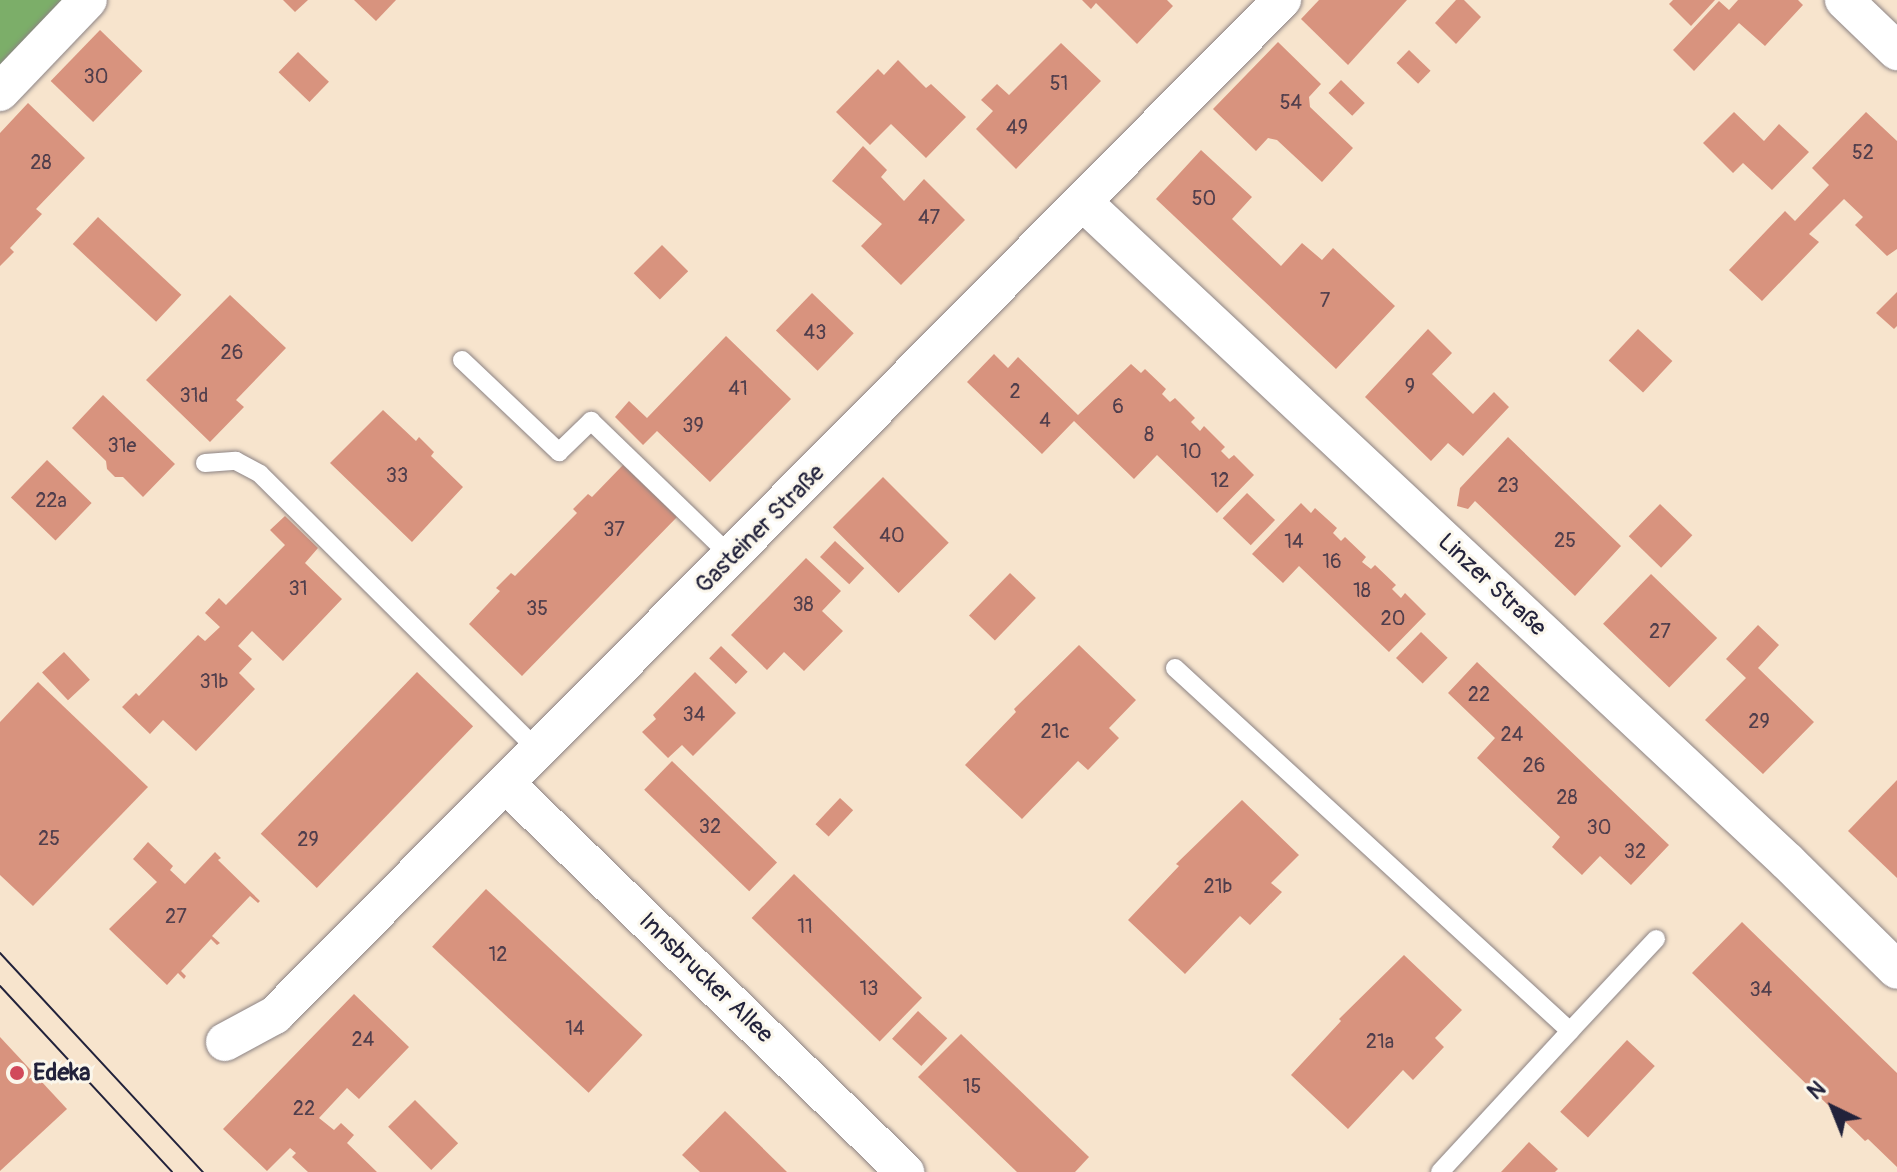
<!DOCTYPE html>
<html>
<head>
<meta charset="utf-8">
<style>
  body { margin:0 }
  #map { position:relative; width:1897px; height:1172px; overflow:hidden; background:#f7e4cd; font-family:Pangolin,sans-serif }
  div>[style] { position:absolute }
  .forest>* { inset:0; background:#7cae69 }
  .building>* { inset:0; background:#d8937e; transform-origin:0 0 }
  .roads { filter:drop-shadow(0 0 2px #8c8384) drop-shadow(0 0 2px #8c8384) }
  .service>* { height:18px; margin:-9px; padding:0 9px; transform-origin:9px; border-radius:9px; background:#fff }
  .minor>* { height:38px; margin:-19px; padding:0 19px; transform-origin:19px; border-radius:19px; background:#fff }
  .tram>* { height:2px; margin:-1px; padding:0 1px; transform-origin:1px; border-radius:1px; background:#22223b }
  .dots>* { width:22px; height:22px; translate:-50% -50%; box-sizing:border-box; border:4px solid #fbf7ec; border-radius:50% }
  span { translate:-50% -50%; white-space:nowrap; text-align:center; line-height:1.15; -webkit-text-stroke:6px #fbf7ec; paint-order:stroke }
  .number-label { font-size:20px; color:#503e4c }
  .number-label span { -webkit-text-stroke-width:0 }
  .street-label { font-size:24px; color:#22223b }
  .poi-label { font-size:24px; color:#22223b; font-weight:700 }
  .left { translate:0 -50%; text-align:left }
  .north { position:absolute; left:1793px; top:1068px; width:80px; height:80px; -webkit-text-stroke:6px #fbf7ec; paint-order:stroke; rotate:317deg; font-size:22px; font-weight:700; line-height:32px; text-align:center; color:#22223b }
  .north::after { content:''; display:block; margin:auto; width:28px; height:36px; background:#22223b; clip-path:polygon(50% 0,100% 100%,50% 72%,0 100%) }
</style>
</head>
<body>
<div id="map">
  <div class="forest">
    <div style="clip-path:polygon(0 0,68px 0,0 70px)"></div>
  </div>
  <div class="building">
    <div style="clip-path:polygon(283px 0,308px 0,295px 12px)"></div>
    <div style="clip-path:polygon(354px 0,396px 0,376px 21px)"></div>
    <div style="clip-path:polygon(1082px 0,1167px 0,1173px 6px,1137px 44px,1096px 3px,1091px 9px)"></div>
    <div style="clip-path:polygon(1319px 0,1407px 0,1348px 65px,1301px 19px)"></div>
    <div style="clip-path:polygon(1456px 0,1464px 0,1481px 17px,1456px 44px,1435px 23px)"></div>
    <div style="clip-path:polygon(1673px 0,1715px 0,1691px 26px,1669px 4px)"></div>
    <div style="clip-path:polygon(1738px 0,1798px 0,1803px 5px,1765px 46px,1739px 23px,1694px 71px,1673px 50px,1719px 1px,1729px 10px)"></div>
    <div style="left:100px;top:30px;width:59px;height:71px;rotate:44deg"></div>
    <div style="clip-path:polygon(1278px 42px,1321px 84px,1309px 97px,1310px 107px,1353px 148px,1322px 182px,1277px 140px,1268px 138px,1256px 151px,1213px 109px)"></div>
    <div style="clip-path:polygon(1061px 43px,1101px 81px,1016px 169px,976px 129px,993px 111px,981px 100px,997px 84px,1009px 95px)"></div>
    <div style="left:1409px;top:50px;width:30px;height:18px;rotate:44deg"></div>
    <div style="left:298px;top:52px;width:43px;height:28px;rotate:44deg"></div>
    <div style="clip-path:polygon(898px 60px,926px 88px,931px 84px,966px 117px,926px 158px,891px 124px,870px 145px,836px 112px,878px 69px,884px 75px)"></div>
    <div style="left:1341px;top:80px;width:33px;height:18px;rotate:44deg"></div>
    <div style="clip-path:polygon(28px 103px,85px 158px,36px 209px,42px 214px,10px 248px,14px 252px,0 266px,0 133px)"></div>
    <div style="clip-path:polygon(1734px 112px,1764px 141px,1779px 124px,1809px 152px,1772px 190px,1743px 163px,1733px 173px,1703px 143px)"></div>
    <div style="clip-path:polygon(1866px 112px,1897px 141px,1897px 249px,1887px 256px,1855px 225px,1863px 217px,1844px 199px,1809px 234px,1819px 242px,1762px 301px,1729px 270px,1785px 211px,1795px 221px,1829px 185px,1812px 168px)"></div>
    <div style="clip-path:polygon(863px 146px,887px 170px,881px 177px,904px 201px,924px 179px,965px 220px,901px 285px,861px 246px,882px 224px,832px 181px)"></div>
    <div style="clip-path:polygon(1201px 150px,1252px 197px,1232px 219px,1281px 266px,1302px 243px,1322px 260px,1333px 248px,1395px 306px,1336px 369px,1156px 199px)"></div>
    <div style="left:98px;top:217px;width:114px;height:37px;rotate:43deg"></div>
    <div style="left:662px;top:245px;width:37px;height:40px;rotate:45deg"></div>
    <div style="clip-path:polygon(1897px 292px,1897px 326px,1894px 329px,1876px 313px)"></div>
    <div style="left:812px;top:293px;width:58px;height:52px;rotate:44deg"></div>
    <div style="clip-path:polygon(230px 295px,286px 348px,236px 400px,244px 407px,210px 442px,146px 380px)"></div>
    <div style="clip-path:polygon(1428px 329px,1452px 353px,1432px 374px,1473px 414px,1494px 392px,1509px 407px,1463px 456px,1448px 443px,1431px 461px,1365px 397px)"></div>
    <div style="left:1638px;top:329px;width:47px;height:43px;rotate:43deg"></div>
    <div style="clip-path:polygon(726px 336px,791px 399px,710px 482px,657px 431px,643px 445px,615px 417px,629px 401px,647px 418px)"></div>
    <div style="clip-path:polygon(994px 354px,1008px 368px,1018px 357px,1078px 415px,1131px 364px,1141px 373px,1145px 369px,1166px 389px,1162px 394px,1170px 402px,1175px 398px,1195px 418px,1191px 422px,1200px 431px,1204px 426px,1225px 447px,1221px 451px,1229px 459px,1234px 455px,1254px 475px,1217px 513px,1157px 455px,1134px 479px,1074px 421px,1042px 454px,967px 382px)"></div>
    <div style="clip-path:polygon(103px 395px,175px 464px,143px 497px,123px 477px,115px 477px,107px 469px,106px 461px,72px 428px)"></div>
    <div style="clip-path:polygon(383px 410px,416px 441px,419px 437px,434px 452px,431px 456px,463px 487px,412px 542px,330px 463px)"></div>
    <div style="clip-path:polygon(1508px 437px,1621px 546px,1575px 596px,1475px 501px,1468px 509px,1457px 506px,1460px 488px)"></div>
    <div style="left:47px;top:460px;width:62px;height:52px;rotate:44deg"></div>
    <div style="clip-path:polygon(623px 465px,677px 517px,522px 676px,469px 624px,500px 591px,496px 588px,511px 573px,515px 576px,577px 513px,573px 509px,588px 494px,592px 497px)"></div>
    <div style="left:883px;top:477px;width:93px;height:71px;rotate:45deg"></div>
    <div style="left:1247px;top:493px;width:39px;height:35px;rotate:44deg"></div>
    <div style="clip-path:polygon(1301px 503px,1311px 513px,1315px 508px,1337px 528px,1333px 533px,1341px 541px,1345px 537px,1366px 557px,1362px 562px,1371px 569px,1375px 565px,1396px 585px,1392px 589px,1401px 598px,1405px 593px,1426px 614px,1389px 652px,1299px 566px,1283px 583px,1252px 554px)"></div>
    <div style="left:1660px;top:504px;width:45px;height:45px;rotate:44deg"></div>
    <div style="clip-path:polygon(285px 516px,318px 548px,305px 563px,342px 599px,283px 661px,252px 631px,238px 646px,252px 659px,239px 673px,255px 689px,196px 751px,163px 720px,150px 734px,122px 707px,136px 693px,139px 696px,198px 635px,205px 641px,220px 627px,205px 613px,219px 598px,226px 605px,285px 545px,270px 530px)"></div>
    <div style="left:835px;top:541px;width:40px;height:22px;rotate:43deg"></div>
    <div style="clip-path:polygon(806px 558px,841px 591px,822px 611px,843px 631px,804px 671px,784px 652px,767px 670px,731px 635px)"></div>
    <div style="left:1010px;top:573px;width:36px;height:59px;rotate:44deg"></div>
    <div style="left:1651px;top:574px;width:92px;height:69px;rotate:44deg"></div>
    <div style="clip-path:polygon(1758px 625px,1779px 645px,1758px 668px,1814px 722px,1763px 774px,1705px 720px,1746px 678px,1726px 659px)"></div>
    <div style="left:1421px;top:632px;width:37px;height:36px;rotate:44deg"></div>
    <div style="clip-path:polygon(1079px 645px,1136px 700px,1109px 728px,1119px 738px,1088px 770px,1078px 761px,1022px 819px,965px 765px,1016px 712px,1014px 709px)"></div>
    <div style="left:721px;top:646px;width:37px;height:17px;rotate:44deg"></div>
    <div style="left:64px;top:652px;width:38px;height:30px;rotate:47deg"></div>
    <div style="clip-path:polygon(1477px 662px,1669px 845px,1631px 885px,1600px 856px,1582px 875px,1552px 847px,1560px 837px,1477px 758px,1495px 738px,1448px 693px)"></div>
    <div style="left:417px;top:672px;width:78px;height:225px;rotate:44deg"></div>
    <div style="clip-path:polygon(695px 672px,736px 713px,693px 756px,682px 745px,668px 758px,642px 732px,656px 719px,653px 715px)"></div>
    <div style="clip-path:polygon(38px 682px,148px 787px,33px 906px,0 875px,0 722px)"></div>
    <div style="left:672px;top:761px;width:146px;height:40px;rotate:44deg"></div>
    <div style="clip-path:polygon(1897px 780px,1897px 878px,1848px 831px)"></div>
    <div style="left:840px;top:798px;width:18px;height:36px;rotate:43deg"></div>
    <div style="clip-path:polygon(1242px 800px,1299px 855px,1271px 883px,1282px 892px,1250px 925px,1240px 916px,1185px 974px,1128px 920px,1179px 866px,1176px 864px)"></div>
    <div style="clip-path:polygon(148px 842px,173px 866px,170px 870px,185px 884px,215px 852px,221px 858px,218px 860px,260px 901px,258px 903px,250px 896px,212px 936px,220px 943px,217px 945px,211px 939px,181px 971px,186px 976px,184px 979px,178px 973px,167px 985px,109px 929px,157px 882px,133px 859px)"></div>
    <div style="left:794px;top:874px;width:178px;height:61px;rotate:44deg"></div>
    <div style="left:486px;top:889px;width:214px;height:79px;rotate:43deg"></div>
    <div style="clip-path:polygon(1742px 922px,1897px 1073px,1897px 1167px,1868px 1139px,1865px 1141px,1692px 973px)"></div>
    <div style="clip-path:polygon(1404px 955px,1462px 1010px,1435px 1038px,1444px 1047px,1413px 1080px,1403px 1070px,1348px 1129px,1291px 1075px,1341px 1021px,1339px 1019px)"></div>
    <div style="clip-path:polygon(354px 994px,409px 1047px,359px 1099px,347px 1088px,319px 1118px,334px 1130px,341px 1123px,354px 1135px,347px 1143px,377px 1172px,308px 1172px,292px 1157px,296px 1153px,290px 1148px,267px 1171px,223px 1129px)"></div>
    <div style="left:918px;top:1011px;width:40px;height:38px;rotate:43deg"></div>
    <div style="clip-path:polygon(961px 1034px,1089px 1157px,1075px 1172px,1017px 1172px,918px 1077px)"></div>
    <div style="clip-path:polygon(0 1037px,67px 1109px,0 1171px)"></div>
    <div style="left:1627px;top:1040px;width:38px;height:98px;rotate:43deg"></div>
    <div style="left:415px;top:1100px;width:61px;height:38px;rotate:45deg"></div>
    <div style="clip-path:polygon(725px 1111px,787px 1172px,700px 1172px,682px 1155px)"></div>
    <div style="clip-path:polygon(1529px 1142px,1558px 1169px,1555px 1172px,1501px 1172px)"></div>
  </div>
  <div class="roads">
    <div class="service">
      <div style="left:462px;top:360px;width:134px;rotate:43.5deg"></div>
      <div style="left:559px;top:452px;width:45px;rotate:-44.1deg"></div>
      <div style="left:591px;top:421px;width:196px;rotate:44deg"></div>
      <div style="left:205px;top:463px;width:31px;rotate:-4deg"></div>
      <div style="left:236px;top:461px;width:27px;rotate:28deg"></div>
      <div style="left:260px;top:474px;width:393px;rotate:44.8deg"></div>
      <div style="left:1175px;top:668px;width:536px;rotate:42.58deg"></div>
      <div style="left:1570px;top:1031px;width:126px;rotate:-46.9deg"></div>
      <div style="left:1440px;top:1172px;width:192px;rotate:-47.3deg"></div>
    </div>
    <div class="minor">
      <div style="left:1844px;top:0;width:74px;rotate:43.9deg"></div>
      <div style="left:0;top:92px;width:127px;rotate:-46.3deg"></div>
      <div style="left:1084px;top:203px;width:964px;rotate:43.11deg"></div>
      <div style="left:1788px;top:862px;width:153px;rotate:44.7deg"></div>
      <div style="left:506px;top:784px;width:557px;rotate:44.2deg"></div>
      <div style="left:225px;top:1042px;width:57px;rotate:-28.4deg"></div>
      <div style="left:275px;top:1015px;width:1430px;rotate:-45.23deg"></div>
    </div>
  </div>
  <div class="tram">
    <div style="left:0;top:953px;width:299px;rotate:47.2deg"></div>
    <div style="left:0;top:986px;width:253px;rotate:47.2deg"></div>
  </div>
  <div class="dots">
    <div style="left:17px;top:1073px;background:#d1495b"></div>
  </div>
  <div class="number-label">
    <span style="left:96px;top:76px">30</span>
    <span style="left:1059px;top:83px">51</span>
    <span style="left:1291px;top:102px">54</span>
    <span style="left:1017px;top:127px">49</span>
    <span style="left:1863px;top:152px">52</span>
    <span style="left:41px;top:162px">28</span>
    <span style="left:1204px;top:198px">50</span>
    <span style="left:929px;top:217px">47</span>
    <span style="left:1325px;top:300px">7</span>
    <span style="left:815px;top:332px">43</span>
    <span style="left:232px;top:352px">26</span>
    <span style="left:1410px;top:386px">9</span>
    <span style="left:738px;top:388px">41</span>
    <span style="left:1015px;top:391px">2</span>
    <span style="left:194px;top:395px">31d</span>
    <span style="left:1118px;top:406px">6</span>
    <span style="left:1045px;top:420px">4</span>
    <span style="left:693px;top:425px">39</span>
    <span style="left:1149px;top:434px">8</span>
    <span style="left:122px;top:445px">31e</span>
    <span style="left:1191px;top:451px">10</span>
    <span style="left:397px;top:475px">33</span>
    <span style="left:1220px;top:480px">12</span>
    <span style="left:1508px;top:485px">23</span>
    <span style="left:51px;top:500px">22a</span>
    <span style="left:614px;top:529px">37</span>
    <span style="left:892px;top:535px">40</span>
    <span style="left:1565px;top:540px">25</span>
    <span style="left:1294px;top:541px">14</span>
    <span style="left:1332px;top:561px">16</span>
    <span style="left:298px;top:588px">31</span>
    <span style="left:1362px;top:590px">18</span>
    <span style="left:803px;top:604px">38</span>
    <span style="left:537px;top:608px">35</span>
    <span style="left:1393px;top:618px">20</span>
    <span style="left:1660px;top:631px">27</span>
    <span style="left:214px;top:681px">31b</span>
    <span style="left:1479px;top:694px">22</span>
    <span style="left:694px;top:714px">34</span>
    <span style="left:1759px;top:721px">29</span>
    <span style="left:1055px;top:731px">21c</span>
    <span style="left:1512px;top:734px">24</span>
    <span style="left:1534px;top:765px">26</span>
    <span style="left:1567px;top:797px">28</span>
    <span style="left:710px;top:826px">32</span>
    <span style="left:1599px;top:827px">30</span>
    <span style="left:49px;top:838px">25</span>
    <span style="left:308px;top:839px">29</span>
    <span style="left:1635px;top:851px">32</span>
    <span style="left:1218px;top:886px">21b</span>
    <span style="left:176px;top:916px">27</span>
    <span style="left:805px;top:926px">11</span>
    <span style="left:498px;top:954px">12</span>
    <span style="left:869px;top:988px">13</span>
    <span style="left:1761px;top:989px">34</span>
    <span style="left:575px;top:1028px">14</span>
    <span style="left:363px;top:1039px">24</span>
    <span style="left:1380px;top:1041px">21a</span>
    <span style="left:972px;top:1086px">15</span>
    <span style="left:304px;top:1108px">22</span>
  </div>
  <div class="street-label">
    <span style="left:760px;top:529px;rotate:-45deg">Gasteiner Straße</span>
    <span style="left:1492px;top:585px;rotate:43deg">Linzer Straße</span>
    <span style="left:706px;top:978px;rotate:44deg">Innsbrucker Allee</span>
  </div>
  <div class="poi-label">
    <span class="left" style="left:33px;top:1073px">Edeka</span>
  </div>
  <div class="north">N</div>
</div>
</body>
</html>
